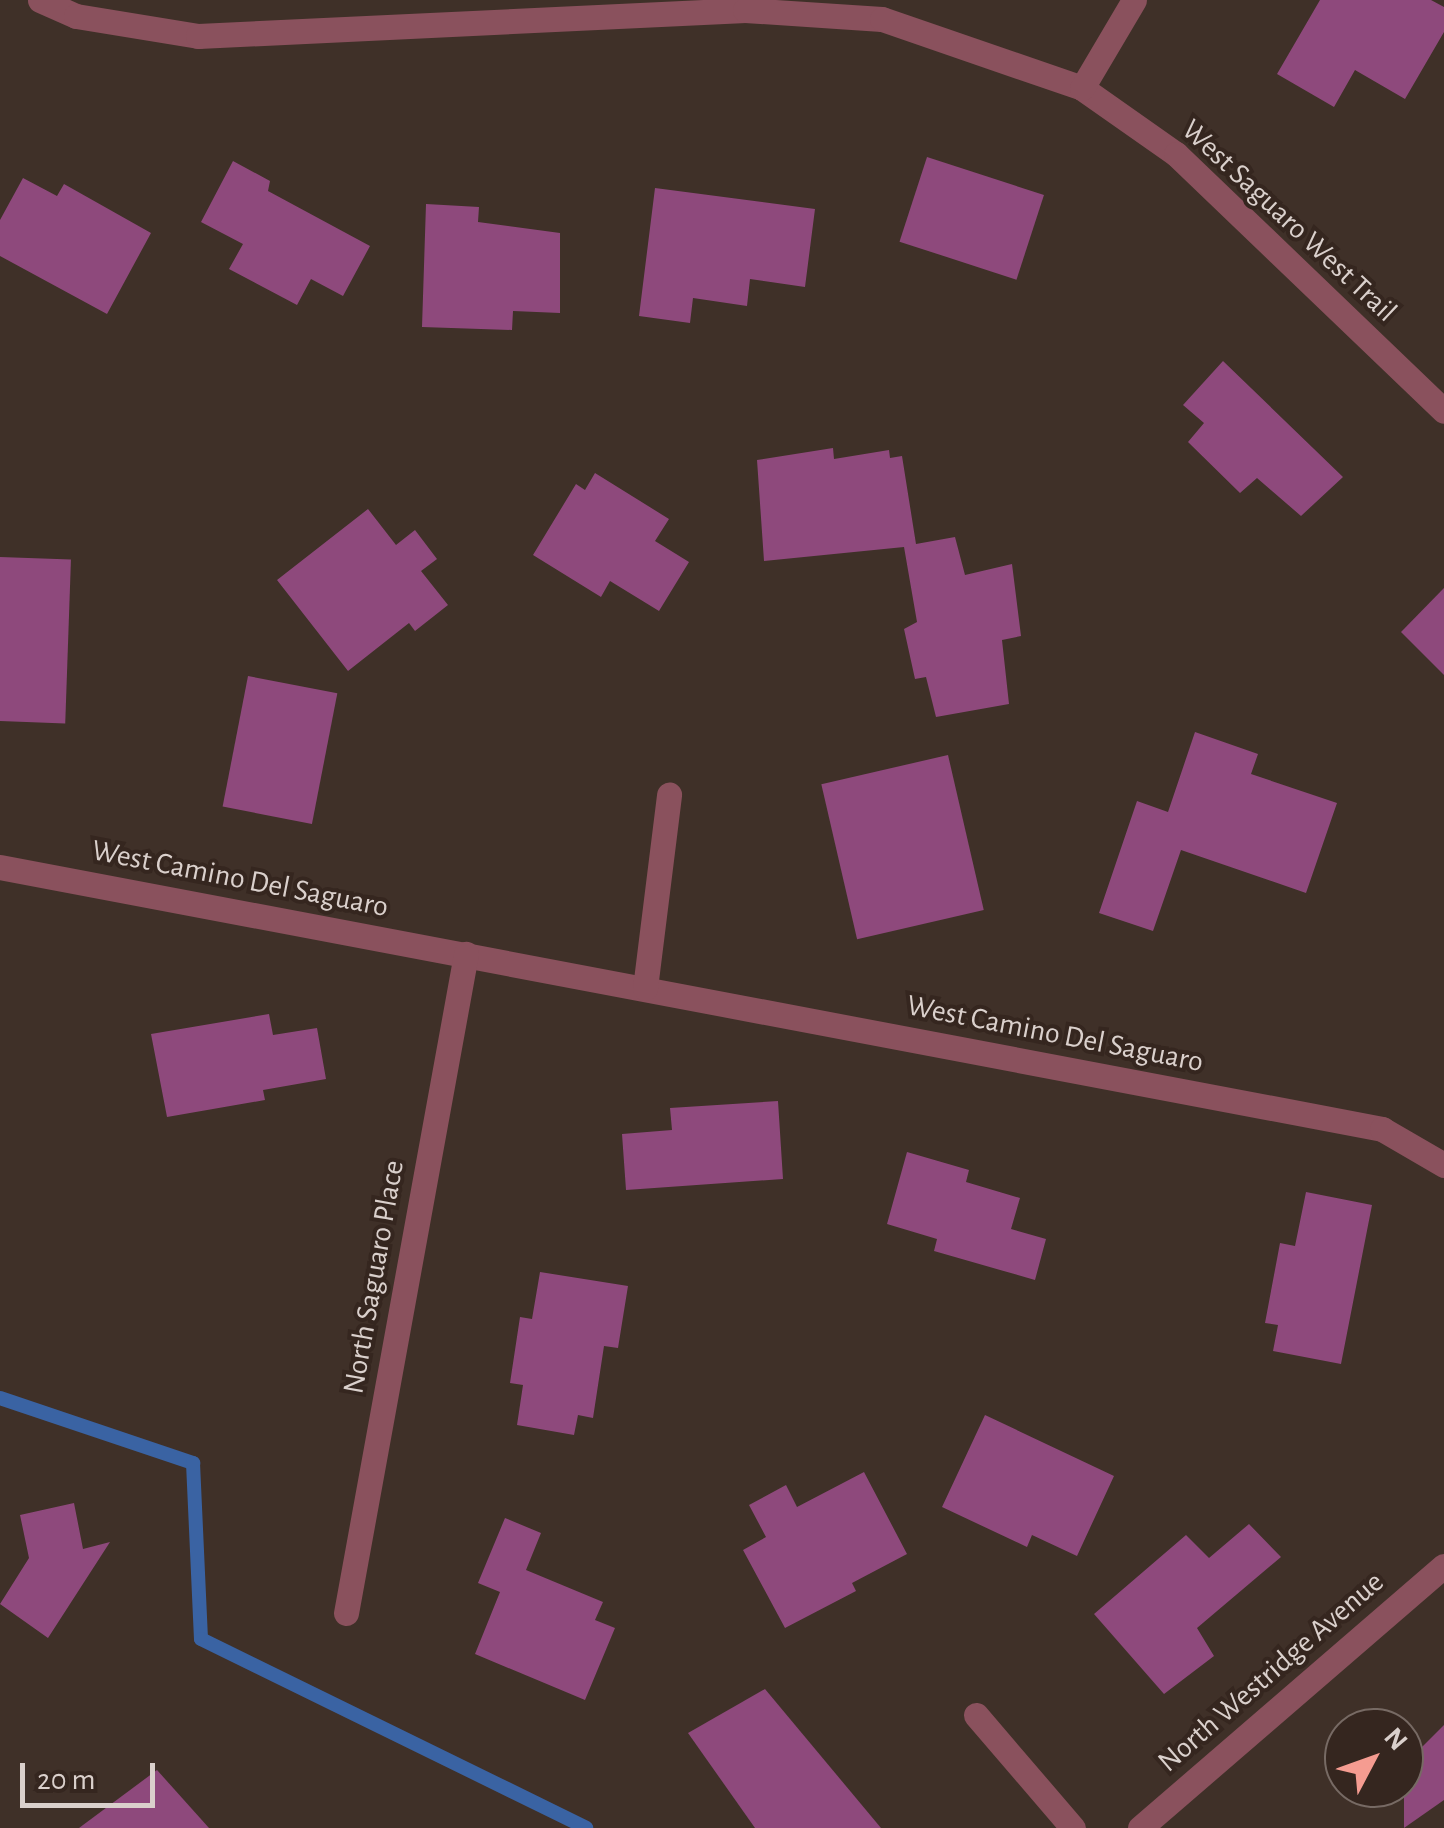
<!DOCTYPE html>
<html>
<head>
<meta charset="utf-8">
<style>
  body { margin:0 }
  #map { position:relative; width:1444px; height:1828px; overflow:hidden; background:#3f3028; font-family:"Alegreya Sans",sans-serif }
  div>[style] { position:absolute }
  .stream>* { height:14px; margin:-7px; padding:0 7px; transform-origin:7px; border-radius:7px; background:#3a63a3 }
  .building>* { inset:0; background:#8e497c; transform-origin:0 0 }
  .minor>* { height:25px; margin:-12.5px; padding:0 12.5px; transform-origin:12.5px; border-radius:12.5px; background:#8a515d }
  span { translate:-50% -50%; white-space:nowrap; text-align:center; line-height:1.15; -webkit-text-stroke:8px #35261f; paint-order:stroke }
  .street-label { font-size:30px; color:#dad0cc }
  .north { position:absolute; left:1324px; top:1708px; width:100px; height:100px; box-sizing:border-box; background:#35261f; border:2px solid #776a64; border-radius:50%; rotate:49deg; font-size:28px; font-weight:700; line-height:40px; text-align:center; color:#dad0cc }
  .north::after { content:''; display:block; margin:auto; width:35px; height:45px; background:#f59c91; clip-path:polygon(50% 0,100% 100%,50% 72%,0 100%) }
  .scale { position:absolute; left:20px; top:1763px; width:135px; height:45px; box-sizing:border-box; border:5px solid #dad0cc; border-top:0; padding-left:12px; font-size:30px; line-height:35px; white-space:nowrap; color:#dad0cc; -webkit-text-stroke:8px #35261f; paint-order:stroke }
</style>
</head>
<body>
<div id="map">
  <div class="stream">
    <div style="left:0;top:1398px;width:204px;rotate:18.6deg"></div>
    <div style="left:193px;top:1463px;width:176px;rotate:87.4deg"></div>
    <div style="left:201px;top:1639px;width:429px;rotate:26.1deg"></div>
  </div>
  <div class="building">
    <div style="clip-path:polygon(1320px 0,1431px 0,1444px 7px,1444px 32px,1405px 99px,1355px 70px,1334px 107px,1277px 74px)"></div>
    <div style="left:927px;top:157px;width:123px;height:89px;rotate:18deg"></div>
    <div style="clip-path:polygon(233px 161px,270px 181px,268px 191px,370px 246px,343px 296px,311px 279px,297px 305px,229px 269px,243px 244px,201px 222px)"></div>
    <div style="clip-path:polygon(23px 178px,57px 196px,64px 184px,151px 233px,107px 314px,0 256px,0 220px)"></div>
    <div style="clip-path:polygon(655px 188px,815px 209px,805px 287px,750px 279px,747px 306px,693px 298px,690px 323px,639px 316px)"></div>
    <div style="clip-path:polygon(426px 204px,479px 207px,478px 222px,560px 233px,560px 313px,513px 311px,512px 330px,422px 327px)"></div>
    <div style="clip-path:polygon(1223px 361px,1343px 477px,1301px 516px,1257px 478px,1240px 493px,1188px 442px,1204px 423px,1183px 405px)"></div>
    <div style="clip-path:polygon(833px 448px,834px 459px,889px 450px,890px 458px,902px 456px,916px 544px,955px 537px,965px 575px,1012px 564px,1021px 636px,1002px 640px,1009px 704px,936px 717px,926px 677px,915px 679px,904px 629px,917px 622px,904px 547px,764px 561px,757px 460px)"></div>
    <div style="clip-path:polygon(595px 473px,669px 519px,655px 541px,689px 562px,659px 611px,610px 581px,601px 597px,533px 555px,576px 484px,585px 490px)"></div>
    <div style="clip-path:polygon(368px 509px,396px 545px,415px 530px,437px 559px,421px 571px,448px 605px,415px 631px,409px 623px,348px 671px,277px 580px)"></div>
    <div style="left:0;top:557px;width:71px;height:164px;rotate:2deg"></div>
    <div style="clip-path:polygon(1444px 588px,1444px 675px,1401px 632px)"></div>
    <div style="left:248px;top:676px;width:91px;height:133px;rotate:11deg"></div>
    <div style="clip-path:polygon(1195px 732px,1258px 754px,1251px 774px,1337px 803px,1306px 893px,1181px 850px,1153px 931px,1099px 913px,1137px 801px,1168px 812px)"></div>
    <div style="left:948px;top:755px;width:159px;height:130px;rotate:77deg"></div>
    <div style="clip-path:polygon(269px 1014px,273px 1035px,317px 1028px,326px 1079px,263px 1090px,265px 1100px,167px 1117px,151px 1034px)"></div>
    <div style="clip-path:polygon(778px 1101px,783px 1179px,626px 1190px,622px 1134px,672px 1130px,670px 1108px)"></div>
    <div style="clip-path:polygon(907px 1152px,969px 1170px,966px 1182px,1020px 1198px,1011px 1229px,1046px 1239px,1035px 1280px,934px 1251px,937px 1239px,887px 1224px)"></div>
    <div style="clip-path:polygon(1306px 1192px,1372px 1205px,1341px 1364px,1273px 1351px,1278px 1325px,1265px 1323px,1280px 1243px,1295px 1246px)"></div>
    <div style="clip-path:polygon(540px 1272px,628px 1286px,618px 1348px,604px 1346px,593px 1418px,578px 1415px,574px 1435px,517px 1425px,523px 1385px,510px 1383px,520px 1317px,532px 1319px)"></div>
    <div style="clip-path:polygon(985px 1415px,1114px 1476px,1077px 1556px,1032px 1535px,1027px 1547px,942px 1507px)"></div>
    <div style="clip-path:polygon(864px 1472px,907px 1554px,852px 1583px,856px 1591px,785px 1628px,743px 1550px,766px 1537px,749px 1505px,786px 1485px,797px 1507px)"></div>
    <div style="clip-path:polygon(74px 1503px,83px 1549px,110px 1542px,48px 1638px,0 1604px,29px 1558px,20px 1515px)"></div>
    <div style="clip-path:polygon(505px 1518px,541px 1533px,526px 1570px,603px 1602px,595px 1620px,615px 1628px,585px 1700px,475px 1654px,500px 1592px,478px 1583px)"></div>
    <div style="clip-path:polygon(1249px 1524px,1281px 1557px,1197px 1628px,1214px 1656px,1164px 1694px,1094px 1614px,1186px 1535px,1209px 1558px)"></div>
    <div style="clip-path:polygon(765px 1689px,881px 1828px,755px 1828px,688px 1733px)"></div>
    <div style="clip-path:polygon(1444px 1725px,1444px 1800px,1404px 1828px,1404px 1765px)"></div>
    <div style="clip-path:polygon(157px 1770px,209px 1828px,79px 1828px)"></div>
  </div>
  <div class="minor">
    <div style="left:40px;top:0;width:39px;rotate:24deg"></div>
    <div style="left:76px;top:16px;width:124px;rotate:9.3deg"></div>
    <div style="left:198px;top:36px;width:548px;rotate:-2.72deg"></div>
    <div style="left:745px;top:10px;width:137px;rotate:3.8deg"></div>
    <div style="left:882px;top:19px;width:212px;rotate:19deg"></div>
    <div style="left:1082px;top:88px;width:115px;rotate:35.1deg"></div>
    <div style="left:1176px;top:154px;width:371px;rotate:43.8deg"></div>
    <div style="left:1082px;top:88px;width:102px;rotate:-59.4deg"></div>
    <div style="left:0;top:867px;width:1407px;rotate:10.73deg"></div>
    <div style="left:1382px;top:1129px;width:72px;rotate:30.1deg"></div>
    <div style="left:645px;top:988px;width:195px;rotate:-82.9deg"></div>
    <div style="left:346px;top:1613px;width:670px;rotate:-79.68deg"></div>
    <div style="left:976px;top:1715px;width:149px;rotate:49.4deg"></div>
    <div style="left:1140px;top:1828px;width:401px;rotate:-40.8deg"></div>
  </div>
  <div class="street-label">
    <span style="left:1289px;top:221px;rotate:43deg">West Saguaro West Trail</span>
    <span style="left:240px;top:879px;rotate:11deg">West Camino Del Saguaro</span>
    <span style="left:1055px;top:1034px;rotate:11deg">West Camino Del Saguaro</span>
    <span style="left:374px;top:1277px;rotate:-80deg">North Saguaro Place</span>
    <span style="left:1271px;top:1672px;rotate:-41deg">North Westridge Avenue</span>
  </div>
  <div class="north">N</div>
  <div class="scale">20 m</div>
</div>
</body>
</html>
